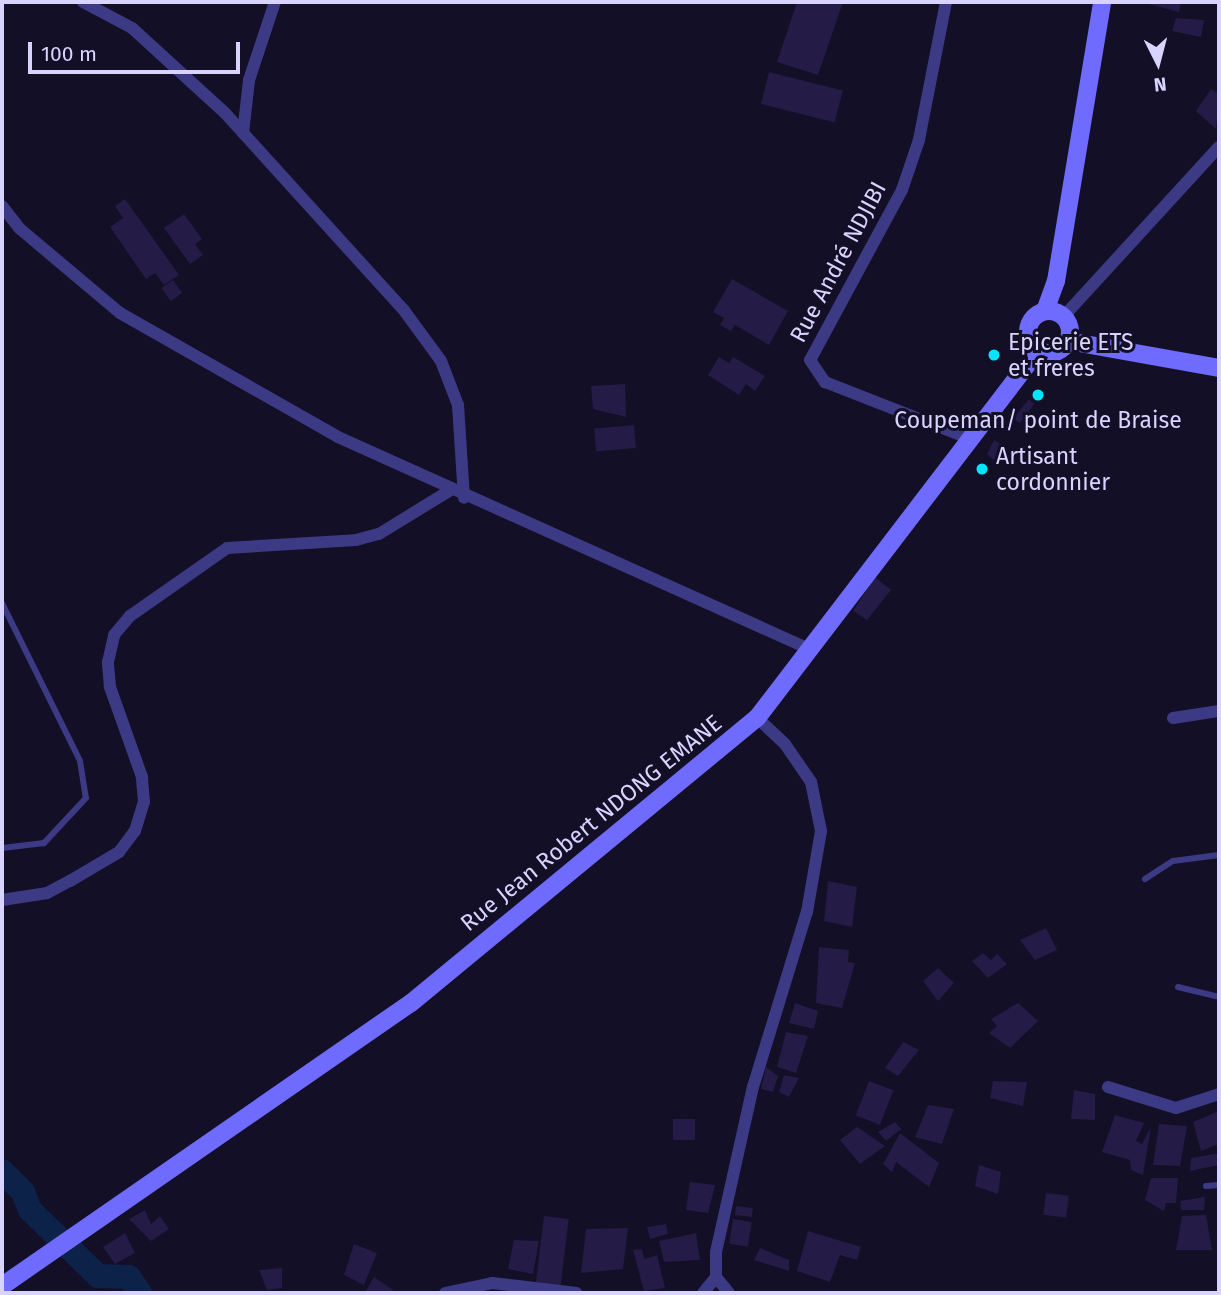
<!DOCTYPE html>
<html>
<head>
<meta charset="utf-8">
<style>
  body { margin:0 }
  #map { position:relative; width:1221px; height:1295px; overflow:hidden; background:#130f26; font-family:"Fira Sans",sans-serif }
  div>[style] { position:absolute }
  .river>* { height:24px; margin:-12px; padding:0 12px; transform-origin:12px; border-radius:12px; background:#0c2248 }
  .building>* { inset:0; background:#241b47; transform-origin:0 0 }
  .lane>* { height:6px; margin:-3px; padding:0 3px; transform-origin:3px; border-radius:3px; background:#3d3a85 }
  .street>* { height:12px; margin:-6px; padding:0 6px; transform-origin:6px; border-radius:6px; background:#3d3a85 }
  .secondary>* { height:18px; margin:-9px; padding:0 9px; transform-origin:9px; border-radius:9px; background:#6f6bff }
  .secondary>.ring { margin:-9px; padding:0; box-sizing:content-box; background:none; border:18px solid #6f6bff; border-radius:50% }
  .dots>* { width:19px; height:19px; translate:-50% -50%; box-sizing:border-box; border:4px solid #130f26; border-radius:50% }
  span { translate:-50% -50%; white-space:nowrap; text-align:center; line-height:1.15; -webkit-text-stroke:6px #130f26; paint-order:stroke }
  .street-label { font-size:23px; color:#d9d4ff }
  .poi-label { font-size:23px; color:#d9d4ff }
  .left { translate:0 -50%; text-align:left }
  .frame { position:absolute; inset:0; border:4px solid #d9d4ff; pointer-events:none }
  .north { position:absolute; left:1123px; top:28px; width:70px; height:70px; -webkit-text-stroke:5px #130f26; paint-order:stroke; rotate:174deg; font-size:19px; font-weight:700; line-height:28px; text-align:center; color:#d9d4ff }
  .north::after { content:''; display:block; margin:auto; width:24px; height:32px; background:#d9d4ff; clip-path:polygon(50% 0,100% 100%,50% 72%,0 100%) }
  .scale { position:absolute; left:28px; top:42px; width:212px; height:32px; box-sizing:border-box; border:4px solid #d9d4ff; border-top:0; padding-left:9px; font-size:21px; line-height:24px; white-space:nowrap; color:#d9d4ff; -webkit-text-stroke:5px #130f26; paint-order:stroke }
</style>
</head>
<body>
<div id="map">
  <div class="river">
    <div style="left:2px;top:1171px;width:30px;rotate:45deg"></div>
    <div style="left:23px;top:1192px;width:19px;rotate:69deg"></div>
    <div style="left:30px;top:1210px;width:95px;rotate:44.1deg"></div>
    <div style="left:98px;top:1276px;width:31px;rotate:2deg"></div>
    <div style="left:129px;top:1277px;width:19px;rotate:55deg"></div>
  </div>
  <div class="building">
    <div style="clip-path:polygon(797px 2px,843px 2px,818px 75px,777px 62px)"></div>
    <div style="clip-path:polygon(1141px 2px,1181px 2px,1179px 12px)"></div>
    <div style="clip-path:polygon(1176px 18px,1204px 20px,1201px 37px,1172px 31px)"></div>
    <div style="left:769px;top:72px;width:76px;height:33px;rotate:14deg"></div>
    <div style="clip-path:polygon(1211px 89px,1219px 94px,1216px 129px,1196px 111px)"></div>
    <div style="clip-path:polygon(125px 199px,179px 275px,164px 285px,155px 273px,146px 279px,110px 227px,123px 218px,115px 206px)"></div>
    <div style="clip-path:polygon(184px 214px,202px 239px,195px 244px,203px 255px,190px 264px,164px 228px)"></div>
    <div style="clip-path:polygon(732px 279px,788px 311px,769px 345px,735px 325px,731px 331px,720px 325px,724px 318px,713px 312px)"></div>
    <div style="left:173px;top:280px;width:16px;height:14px;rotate:55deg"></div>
    <div style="clip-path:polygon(719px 357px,729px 363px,733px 357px,765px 376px,755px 391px,746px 384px,739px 395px,708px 375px)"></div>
    <div style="clip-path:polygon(625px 384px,626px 417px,593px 409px,591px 386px)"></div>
    <div style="clip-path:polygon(1029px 399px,1035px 403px,1020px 423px,1013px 419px)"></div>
    <div style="left:634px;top:425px;width:23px;height:40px;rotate:85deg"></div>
    <div style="clip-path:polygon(994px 440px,1002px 445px,994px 460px,987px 454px)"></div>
    <div style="clip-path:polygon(875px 577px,891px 590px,867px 620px,853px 611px)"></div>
    <div style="clip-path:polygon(828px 881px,857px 887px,852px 927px,824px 921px)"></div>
    <div style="clip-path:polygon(1046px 928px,1057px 950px,1035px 960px,1020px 940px)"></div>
    <div style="clip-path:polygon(819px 947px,849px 950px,848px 962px,855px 963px,842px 1008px,816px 1003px)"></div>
    <div style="clip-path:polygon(983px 953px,991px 960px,997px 954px,1007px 964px,988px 978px,972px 961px)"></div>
    <div style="clip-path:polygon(938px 968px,954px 983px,938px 1001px,923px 981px)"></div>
    <div style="clip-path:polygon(795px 1003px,818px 1011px,814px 1029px,789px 1023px)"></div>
    <div style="clip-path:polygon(1018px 1003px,1038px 1021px,1010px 1048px,989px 1033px,997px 1026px,991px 1019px)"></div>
    <div style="clip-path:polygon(786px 1032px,808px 1036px,796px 1073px,777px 1067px)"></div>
    <div style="clip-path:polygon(903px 1042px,919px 1050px,898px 1076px,885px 1068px)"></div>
    <div style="clip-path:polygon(766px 1067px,778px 1076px,773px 1092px,761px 1089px)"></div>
    <div style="clip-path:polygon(784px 1075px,799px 1078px,789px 1097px,779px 1092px)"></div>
    <div style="left:869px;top:1081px;width:26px;height:37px;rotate:21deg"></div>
    <div style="clip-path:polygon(993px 1081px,1027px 1082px,1023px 1106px,990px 1098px)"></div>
    <div style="clip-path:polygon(1074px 1090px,1095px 1094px,1095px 1120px,1071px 1119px)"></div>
    <div style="clip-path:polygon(928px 1105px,954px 1109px,942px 1144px,915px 1137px)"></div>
    <div style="clip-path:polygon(1219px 1111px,1219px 1144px,1201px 1151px,1193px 1122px)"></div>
    <div style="clip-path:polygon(1115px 1115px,1144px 1123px,1136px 1141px,1142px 1144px,1151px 1127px,1143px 1175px,1131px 1170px,1130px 1160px,1102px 1152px)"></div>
    <div style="left:673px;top:1119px;width:22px;height:21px"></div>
    <div style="clip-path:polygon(895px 1122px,901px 1129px,886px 1141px,878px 1132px)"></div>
    <div style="clip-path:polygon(1159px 1124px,1187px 1126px,1180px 1166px,1153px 1165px)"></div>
    <div style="clip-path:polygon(857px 1127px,885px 1146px,860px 1164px,840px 1140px)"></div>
    <div style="clip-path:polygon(900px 1133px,939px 1163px,929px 1187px,896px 1162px,892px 1172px,883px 1164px)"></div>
    <div style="clip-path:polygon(1219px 1153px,1219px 1165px,1190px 1171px,1191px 1158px)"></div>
    <div style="clip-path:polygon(979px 1165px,1001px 1172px,998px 1194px,975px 1186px)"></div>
    <div style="clip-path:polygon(1151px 1178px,1178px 1178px,1176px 1203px,1166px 1203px,1164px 1211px,1145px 1200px)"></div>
    <div style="clip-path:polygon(690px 1182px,715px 1185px,708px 1213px,686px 1210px)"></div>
    <div style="left:1046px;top:1193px;width:23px;height:22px;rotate:7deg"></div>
    <div style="clip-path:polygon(1205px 1197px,1204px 1210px,1181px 1210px,1180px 1201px)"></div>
    <div style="left:736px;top:1206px;width:17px;height:9px;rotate:7deg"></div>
    <div style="clip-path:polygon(145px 1210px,151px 1224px,160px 1216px,169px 1229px,151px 1241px,129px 1219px)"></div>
    <div style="clip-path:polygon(1206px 1215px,1212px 1250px,1176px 1250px,1182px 1216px)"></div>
    <div style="left:544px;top:1216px;width:25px;height:69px;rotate:7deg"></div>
    <div style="left:733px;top:1219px;width:19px;height:25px;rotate:9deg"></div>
    <div style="clip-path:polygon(666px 1224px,668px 1234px,650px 1239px,647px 1227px)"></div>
    <div style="clip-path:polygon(628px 1228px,623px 1269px,581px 1273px,586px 1229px)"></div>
    <div style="clip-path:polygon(808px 1231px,861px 1247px,857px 1260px,840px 1255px,830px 1282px,797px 1271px)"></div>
    <div style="clip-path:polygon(125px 1233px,135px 1253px,115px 1264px,103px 1247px)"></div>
    <div style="clip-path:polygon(696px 1233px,700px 1260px,664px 1262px,659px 1241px)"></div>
    <div style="clip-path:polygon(514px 1240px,539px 1241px,533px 1274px,508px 1269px)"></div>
    <div style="clip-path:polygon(354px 1244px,377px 1253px,364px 1285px,344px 1275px)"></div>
    <div style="clip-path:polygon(760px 1248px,789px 1260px,789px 1271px,754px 1260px)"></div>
    <div style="clip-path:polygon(642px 1249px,644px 1259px,657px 1255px,665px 1288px,644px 1291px,633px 1250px)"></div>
    <div style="clip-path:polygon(282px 1268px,282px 1288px,267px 1290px,259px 1270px)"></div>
    <div style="clip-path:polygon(374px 1277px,393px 1290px,392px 1293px,366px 1291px)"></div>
  </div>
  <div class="lane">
    <div style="left:2px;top:603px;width:176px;rotate:63.7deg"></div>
    <div style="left:80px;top:761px;width:37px;rotate:81deg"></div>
    <div style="left:86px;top:798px;width:62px;rotate:133deg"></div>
    <div style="left:44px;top:843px;width:42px;rotate:173.2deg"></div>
    <div style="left:1145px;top:879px;width:33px;rotate:-33deg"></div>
    <div style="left:1173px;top:861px;width:46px;rotate:-7.4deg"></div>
    <div style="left:1178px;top:987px;width:42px;rotate:13.7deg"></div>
    <div style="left:1206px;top:1186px;width:13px;rotate:-4deg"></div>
  </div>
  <div class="street">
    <div style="left:83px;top:2px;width:55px;rotate:28deg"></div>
    <div style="left:132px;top:28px;width:126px;rotate:42.4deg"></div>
    <div style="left:225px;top:113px;width:265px;rotate:47.8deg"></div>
    <div style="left:403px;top:309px;width:64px;rotate:53.8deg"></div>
    <div style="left:441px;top:361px;width:47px;rotate:68.9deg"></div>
    <div style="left:458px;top:405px;width:93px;rotate:86.3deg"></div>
    <div style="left:946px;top:2px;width:141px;rotate:101.1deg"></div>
    <div style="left:919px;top:140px;width:53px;rotate:108.8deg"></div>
    <div style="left:902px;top:190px;width:193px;rotate:118.4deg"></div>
    <div style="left:810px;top:360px;width:27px;rotate:56deg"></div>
    <div style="left:825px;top:382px;width:159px;rotate:21.4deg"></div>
    <div style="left:243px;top:133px;width:53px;rotate:-83.5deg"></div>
    <div style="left:249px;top:80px;width:82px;rotate:-71.6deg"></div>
    <div style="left:2px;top:206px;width:28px;rotate:52deg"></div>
    <div style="left:19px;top:228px;width:132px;rotate:40.1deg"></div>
    <div style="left:120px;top:313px;width:251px;rotate:29.6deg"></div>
    <div style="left:338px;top:437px;width:514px;rotate:24.22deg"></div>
    <div style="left:1064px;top:316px;width:229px;rotate:-47.5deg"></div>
    <div style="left:1173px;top:718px;width:47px;rotate:-8.7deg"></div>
    <div style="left:2px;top:900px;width:46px;rotate:-8.8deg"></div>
    <div style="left:47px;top:893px;width:26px;rotate:-28deg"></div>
    <div style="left:70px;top:881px;width:57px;rotate:-30.6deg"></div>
    <div style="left:119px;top:852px;width:26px;rotate:-53deg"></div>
    <div style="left:135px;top:831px;width:30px;rotate:-73deg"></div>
    <div style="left:144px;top:802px;width:25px;rotate:-95deg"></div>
    <div style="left:142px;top:777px;width:96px;rotate:-109.6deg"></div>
    <div style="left:110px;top:687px;width:25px;rotate:-95deg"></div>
    <div style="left:108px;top:662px;width:28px;rotate:-77deg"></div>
    <div style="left:114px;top:635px;width:25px;rotate:-50deg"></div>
    <div style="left:130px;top:616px;width:118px;rotate:-35deg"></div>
    <div style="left:227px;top:548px;width:129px;rotate:-3.5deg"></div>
    <div style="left:356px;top:540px;width:24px;rotate:-15deg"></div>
    <div style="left:379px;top:534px;width:82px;rotate:-31.6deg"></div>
    <div style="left:1108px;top:1087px;width:71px;rotate:17.2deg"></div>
    <div style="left:1176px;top:1108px;width:45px;rotate:-18deg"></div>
    <div style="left:445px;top:1293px;width:48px;rotate:-12deg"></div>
    <div style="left:492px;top:1283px;width:85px;rotate:6.8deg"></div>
    <div style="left:703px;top:1293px;width:21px;rotate:-51deg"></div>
    <div style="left:729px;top:1293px;width:21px;rotate:-129deg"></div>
    <div style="left:716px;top:1277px;width:25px;rotate:-90deg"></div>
    <div style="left:716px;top:1252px;width:169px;rotate:-77.4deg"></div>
    <div style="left:753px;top:1087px;width:183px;rotate:-72.9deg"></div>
    <div style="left:807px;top:912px;width:82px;rotate:-80.2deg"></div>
    <div style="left:821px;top:831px;width:50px;rotate:-101.5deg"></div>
    <div style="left:811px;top:782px;width:46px;rotate:-124.4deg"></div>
    <div style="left:785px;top:744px;width:38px;rotate:-137deg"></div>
  </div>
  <div class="secondary">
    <div class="ring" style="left:1028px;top:311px;width:24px;height:24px"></div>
    <div style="left:1045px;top:311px;width:32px;rotate:-70deg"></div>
    <div style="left:1056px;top:281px;width:283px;rotate:-80.6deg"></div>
    <div style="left:1068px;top:341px;width:153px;rotate:10.1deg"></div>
    <div style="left:2px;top:1286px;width:497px;rotate:-34.7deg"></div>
    <div style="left:411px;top:1003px;width:448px;rotate:-39.5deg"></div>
    <div style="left:757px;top:718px;width:463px;rotate:-52.6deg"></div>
  </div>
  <div class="dots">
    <div style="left:994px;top:355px;background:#00e5ff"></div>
    <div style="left:1038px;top:395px;background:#00e5ff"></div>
    <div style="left:982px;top:469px;background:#00e5ff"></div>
  </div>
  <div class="street-label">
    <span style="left:838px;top:262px;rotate:-62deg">Rue André NDJIBI</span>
    <span style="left:591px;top:823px;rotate:-39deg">Rue Jean Robert NDONG EMANE</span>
  </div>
  <div class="poi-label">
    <span class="left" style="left:1008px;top:355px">Epicerie ETS<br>et freres</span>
    <span style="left:1038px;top:420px">Coupeman/ point de Braise</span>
    <span class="left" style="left:996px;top:469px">Artisant<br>cordonnier</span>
  </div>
  <div class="frame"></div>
  <div class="north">N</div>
  <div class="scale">100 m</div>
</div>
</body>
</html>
